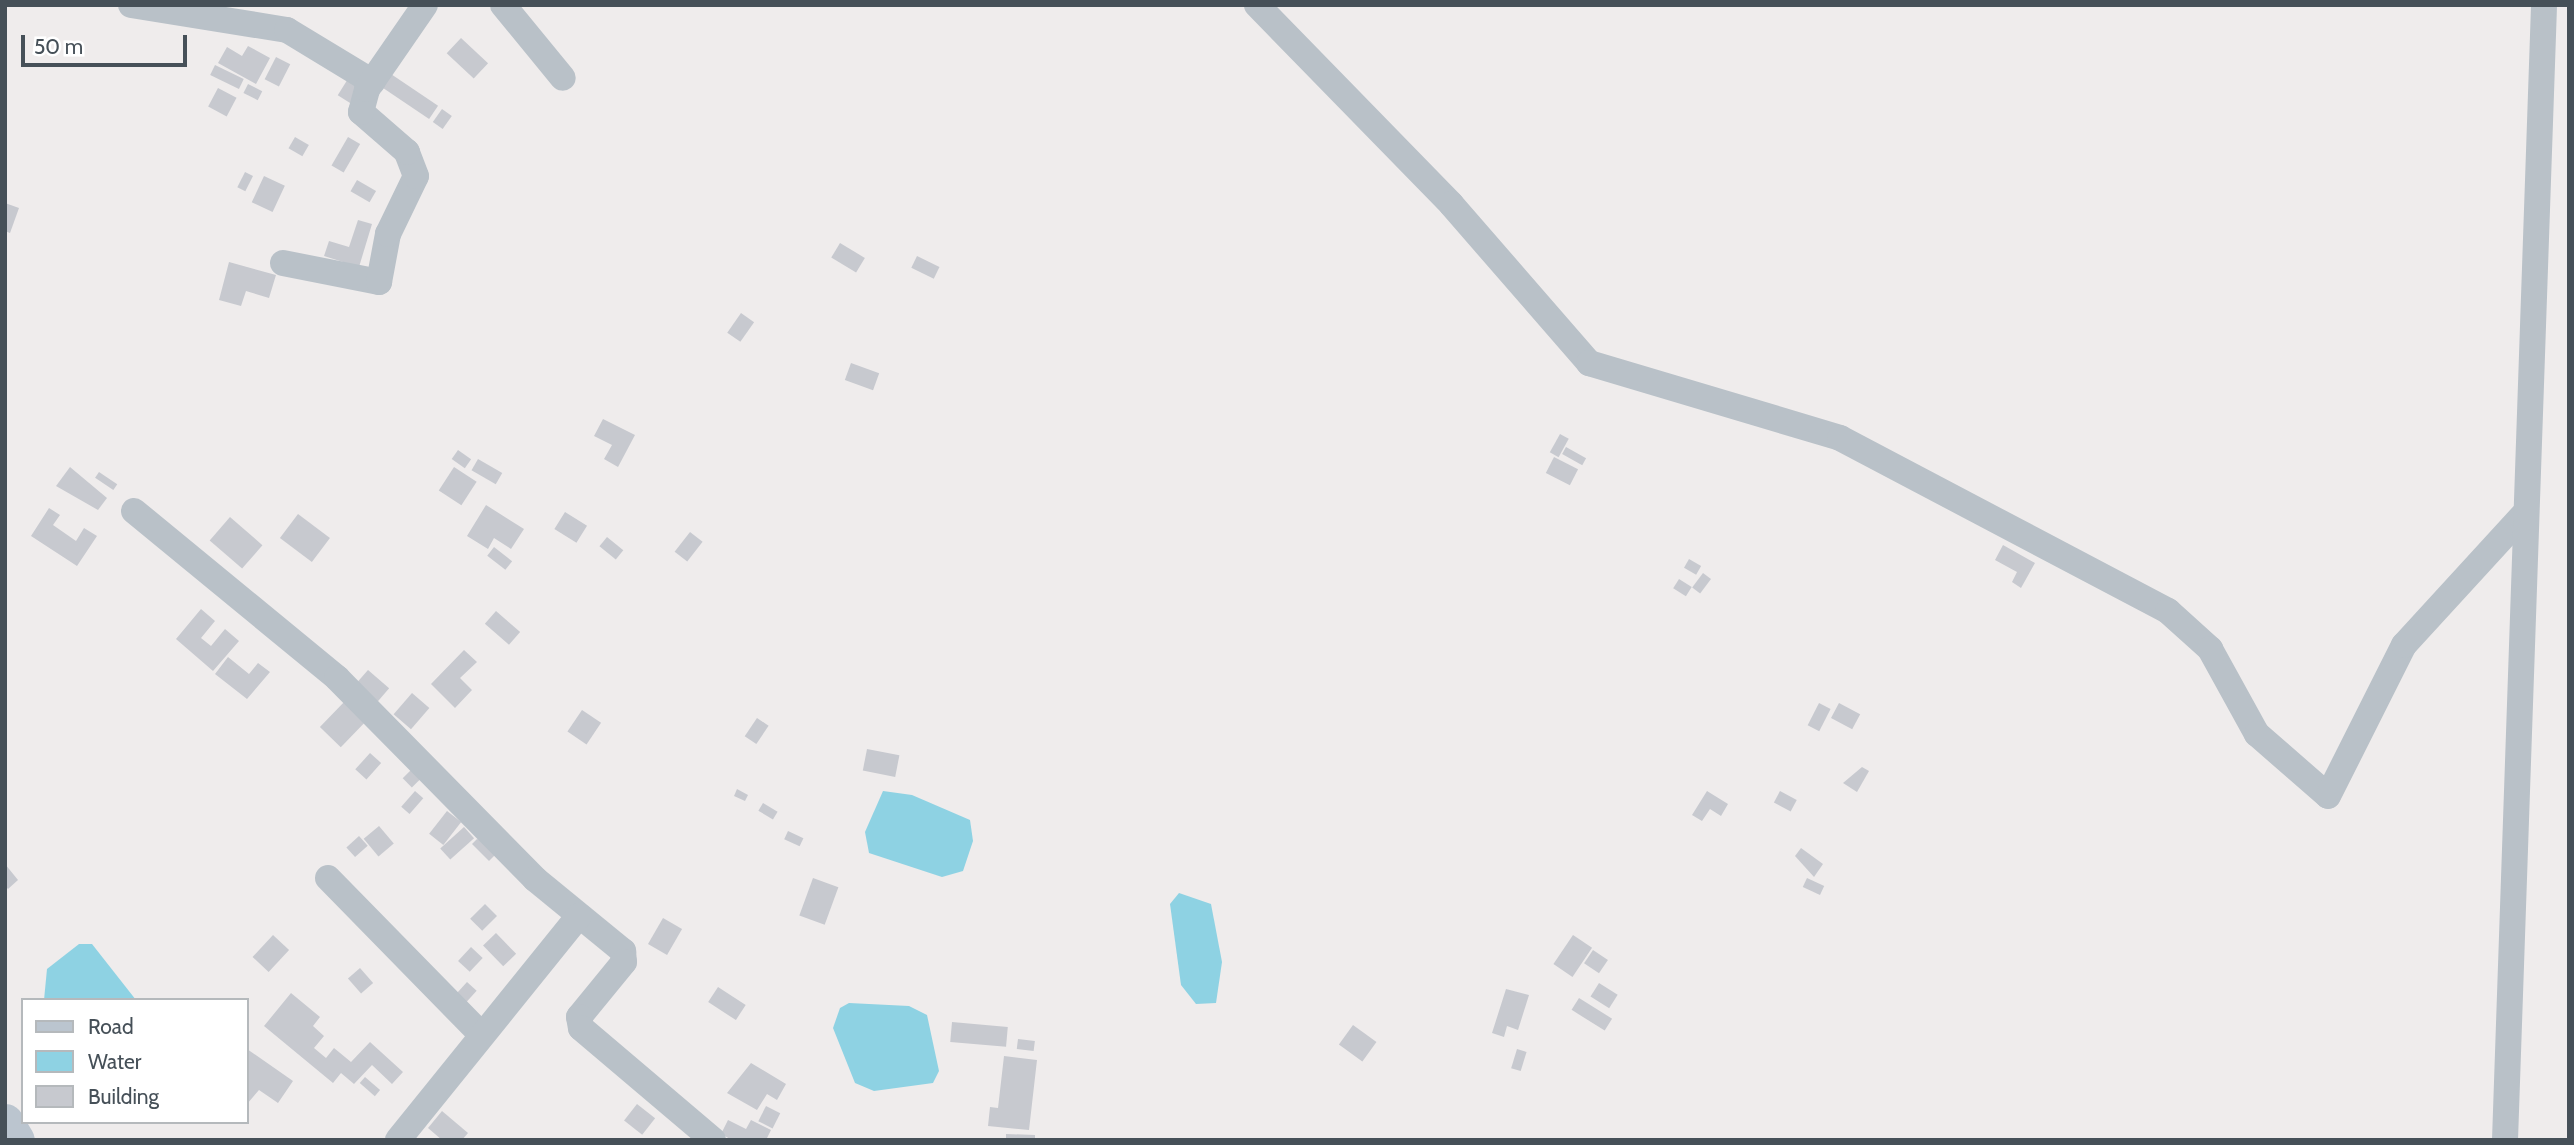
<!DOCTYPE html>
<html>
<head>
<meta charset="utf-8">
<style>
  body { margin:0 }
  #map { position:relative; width:2574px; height:1145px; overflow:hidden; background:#efecec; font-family:Cabin,sans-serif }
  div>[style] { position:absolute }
  .water>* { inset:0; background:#8ed2e3 }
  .building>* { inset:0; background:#c7c9cf; transform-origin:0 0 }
  .minor>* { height:26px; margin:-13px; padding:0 13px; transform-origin:13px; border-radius:13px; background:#b9c1c8 }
  .secondary>* { height:37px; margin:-18.5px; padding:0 18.5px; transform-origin:18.5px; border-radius:18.5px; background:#bbc5cf }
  span { translate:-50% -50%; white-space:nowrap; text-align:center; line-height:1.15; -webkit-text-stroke:5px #fff; paint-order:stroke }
  .frame { position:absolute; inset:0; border:7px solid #465058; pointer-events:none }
  .legend { position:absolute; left:21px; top:998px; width:228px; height:126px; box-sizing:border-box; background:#fff; border:2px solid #b5b9bc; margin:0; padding:9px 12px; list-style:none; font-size:21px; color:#465058 }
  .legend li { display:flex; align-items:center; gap:14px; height:35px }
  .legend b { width:35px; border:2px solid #b5b9bc }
  .scale { position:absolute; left:21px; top:35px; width:166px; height:32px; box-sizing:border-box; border:4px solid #465058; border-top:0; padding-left:9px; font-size:21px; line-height:24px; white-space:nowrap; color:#465058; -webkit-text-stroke:5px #fff; paint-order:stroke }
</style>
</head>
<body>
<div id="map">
  <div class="water">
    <div style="clip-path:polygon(883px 791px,912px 795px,970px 820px,973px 841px,963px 871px,942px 877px,869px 853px,865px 832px)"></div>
    <div style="clip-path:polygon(1179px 893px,1211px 904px,1222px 962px,1216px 1003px,1196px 1004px,1181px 985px,1170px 904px)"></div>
    <div style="clip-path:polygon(79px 944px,92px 944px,136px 1000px,44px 1000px,47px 969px)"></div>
    <div style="clip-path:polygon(849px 1003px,909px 1006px,927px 1015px,939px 1071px,933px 1083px,874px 1091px,855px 1083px,833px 1028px,840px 1008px)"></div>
  </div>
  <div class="building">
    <div style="left:461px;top:38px;width:37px;height:21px;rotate:43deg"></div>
    <div style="clip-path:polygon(248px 46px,270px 58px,256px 84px,218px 63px,227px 47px,242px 56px)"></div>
    <div style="left:276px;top:57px;width:16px;height:25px;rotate:27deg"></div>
    <div style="left:215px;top:65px;width:32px;height:11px;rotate:26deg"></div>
    <div style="left:385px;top:70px;width:64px;height:16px;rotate:34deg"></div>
    <div style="left:351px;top:74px;width:15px;height:25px;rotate:32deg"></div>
    <div style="left:248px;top:84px;width:16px;height:10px;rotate:27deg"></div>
    <div style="left:218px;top:88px;width:21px;height:21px;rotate:28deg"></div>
    <div style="left:442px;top:109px;width:12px;height:16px;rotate:35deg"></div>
    <div style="left:295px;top:137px;width:16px;height:13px;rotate:30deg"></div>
    <div style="left:348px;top:137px;width:14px;height:33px;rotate:30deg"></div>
    <div style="left:245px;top:172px;width:9px;height:17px;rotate:27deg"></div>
    <div style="left:264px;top:176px;width:23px;height:29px;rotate:25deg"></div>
    <div style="left:357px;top:180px;width:22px;height:13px;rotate:30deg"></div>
    <div style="clip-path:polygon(5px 203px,19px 208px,10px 233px,5px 231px)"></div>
    <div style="clip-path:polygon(358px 220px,372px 224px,359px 267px,324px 256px,329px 241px,349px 247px)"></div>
    <div style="left:840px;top:243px;width:29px;height:17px;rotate:31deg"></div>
    <div style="left:917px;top:256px;width:25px;height:13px;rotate:26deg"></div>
    <div style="clip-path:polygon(229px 262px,276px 275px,269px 298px,246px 291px,241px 306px,219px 300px)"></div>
    <div style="left:741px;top:313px;width:16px;height:24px;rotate:35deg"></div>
    <div style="left:851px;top:363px;width:30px;height:18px;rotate:20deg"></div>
    <div style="clip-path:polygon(603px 419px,635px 435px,618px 467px,604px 459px,612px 445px,594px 436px)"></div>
    <div style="left:1560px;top:434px;width:10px;height:21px;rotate:29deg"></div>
    <div style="left:1566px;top:447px;width:23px;height:8px;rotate:29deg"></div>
    <div style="left:458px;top:450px;width:16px;height:11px;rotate:35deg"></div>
    <div style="left:1554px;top:457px;width:27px;height:18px;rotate:27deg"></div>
    <div style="left:478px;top:459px;width:28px;height:13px;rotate:30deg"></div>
    <div style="clip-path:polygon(70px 467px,107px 498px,98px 510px,56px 486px)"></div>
    <div style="left:454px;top:467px;width:27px;height:28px;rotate:33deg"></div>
    <div style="left:99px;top:472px;width:22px;height:7px;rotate:34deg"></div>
    <div style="clip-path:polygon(486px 505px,524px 529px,511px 549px,494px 538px,488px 549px,467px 536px)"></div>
    <div style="clip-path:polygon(49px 508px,60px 515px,53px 525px,76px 541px,84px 528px,97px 536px,77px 566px,31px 536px)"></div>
    <div style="left:565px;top:512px;width:26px;height:20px;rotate:32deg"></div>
    <div style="left:298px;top:514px;width:40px;height:30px;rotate:37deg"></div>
    <div style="left:230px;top:517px;width:43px;height:31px;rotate:41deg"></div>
    <div style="left:690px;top:532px;width:16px;height:25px;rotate:38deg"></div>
    <div style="left:607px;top:537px;width:21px;height:12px;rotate:39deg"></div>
    <div style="clip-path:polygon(2003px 545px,2035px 563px,2021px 588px,2012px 582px,2017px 572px,1995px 560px)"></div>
    <div style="left:494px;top:547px;width:23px;height:11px;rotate:38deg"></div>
    <div style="left:1689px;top:559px;width:14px;height:10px;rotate:30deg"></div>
    <div style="left:1703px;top:573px;width:10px;height:18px;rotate:37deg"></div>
    <div style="left:1679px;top:579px;width:15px;height:11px;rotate:32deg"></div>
    <div style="clip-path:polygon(201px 609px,215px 621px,201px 638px,211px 646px,225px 629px,239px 641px,213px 671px,176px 639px)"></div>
    <div style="left:496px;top:611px;width:32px;height:17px;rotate:41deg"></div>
    <div style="clip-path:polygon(464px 650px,477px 662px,460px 678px,472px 690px,455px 708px,431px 684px)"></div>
    <div style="clip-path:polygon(228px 657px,249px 674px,258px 663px,270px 672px,247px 699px,215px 674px)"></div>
    <div style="left:368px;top:670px;width:28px;height:23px;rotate:41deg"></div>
    <div style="left:412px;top:693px;width:23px;height:28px;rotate:41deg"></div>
    <div style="left:347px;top:699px;width:29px;height:39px;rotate:44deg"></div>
    <div style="left:1819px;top:703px;width:13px;height:25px;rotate:27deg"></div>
    <div style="left:1839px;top:703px;width:24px;height:17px;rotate:28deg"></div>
    <div style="left:582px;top:710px;width:23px;height:26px;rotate:34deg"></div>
    <div style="left:757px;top:718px;width:14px;height:22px;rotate:34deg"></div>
    <div style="left:867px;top:749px;width:33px;height:22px;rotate:11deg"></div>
    <div style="left:370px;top:753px;width:15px;height:22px;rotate:42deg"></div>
    <div style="left:414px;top:767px;width:13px;height:16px;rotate:45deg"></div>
    <div style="clip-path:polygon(1862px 767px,1869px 771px,1857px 792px,1843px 783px)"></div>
    <div style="clip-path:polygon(737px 789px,748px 795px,745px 801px,734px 796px)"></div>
    <div style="left:415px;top:791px;width:11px;height:21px;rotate:41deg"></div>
    <div style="clip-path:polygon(1707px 791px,1728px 804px,1721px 816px,1710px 809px,1702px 821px,1692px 815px)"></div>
    <div style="left:1780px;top:791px;width:19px;height:13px;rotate:28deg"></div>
    <div style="left:763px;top:803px;width:17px;height:9px;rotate:31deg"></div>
    <div style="left:447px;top:811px;width:18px;height:29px;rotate:38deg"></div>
    <div style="left:379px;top:826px;width:23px;height:20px;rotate:50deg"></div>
    <div style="left:464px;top:827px;width:15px;height:32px;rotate:48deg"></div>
    <div style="left:788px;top:831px;width:17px;height:9px;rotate:25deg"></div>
    <div style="left:359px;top:836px;width:13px;height:17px;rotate:48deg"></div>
    <div style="clip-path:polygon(477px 839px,501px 849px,489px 861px,472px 844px)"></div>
    <div style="clip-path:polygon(1801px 848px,1823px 864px,1814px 877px,1795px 856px)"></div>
    <div style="clip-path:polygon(5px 864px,18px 880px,8px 889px,5px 886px)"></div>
    <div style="left:813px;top:878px;width:27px;height:40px;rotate:20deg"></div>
    <div style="left:1807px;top:878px;width:19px;height:10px;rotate:25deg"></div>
    <div style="left:485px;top:904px;width:17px;height:21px;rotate:45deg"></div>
    <div style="left:663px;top:918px;width:22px;height:30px;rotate:30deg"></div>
    <div style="left:496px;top:933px;width:29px;height:18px;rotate:46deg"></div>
    <div style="left:273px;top:935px;width:22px;height:30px;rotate:43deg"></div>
    <div style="left:1573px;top:935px;width:23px;height:35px;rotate:34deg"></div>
    <div style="left:471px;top:947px;width:16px;height:19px;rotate:43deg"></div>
    <div style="left:1593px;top:950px;width:18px;height:16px;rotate:34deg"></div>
    <div style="left:360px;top:968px;width:20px;height:16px;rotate:49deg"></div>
    <div style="left:467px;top:982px;width:13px;height:19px;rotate:42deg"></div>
    <div style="left:1599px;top:983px;width:22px;height:16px;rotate:32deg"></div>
    <div style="left:718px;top:987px;width:33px;height:18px;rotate:33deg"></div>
    <div style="clip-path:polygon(1506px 989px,1529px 995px,1518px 1030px,1507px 1026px,1504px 1037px,1492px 1033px)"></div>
    <div style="clip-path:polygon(291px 993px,320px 1017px,313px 1026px,324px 1036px,314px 1048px,326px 1058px,334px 1048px,351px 1062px,370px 1042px,403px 1072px,392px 1084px,372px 1065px,354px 1084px,341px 1073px,333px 1083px,264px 1026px)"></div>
    <div style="left:1579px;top:998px;width:39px;height:14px;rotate:32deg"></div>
    <div style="left:952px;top:1022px;width:56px;height:20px;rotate:5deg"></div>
    <div style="left:1353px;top:1025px;width:29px;height:24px;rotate:36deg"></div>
    <div style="left:1018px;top:1039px;width:17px;height:10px;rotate:7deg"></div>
    <div style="clip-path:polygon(247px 1049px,293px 1081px,278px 1103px,259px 1090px,247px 1104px)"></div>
    <div style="left:1517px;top:1049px;width:10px;height:20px;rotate:17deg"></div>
    <div style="clip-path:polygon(1004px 1056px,1037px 1060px,1029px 1130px,988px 1126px,990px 1107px,998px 1108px)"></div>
    <div style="clip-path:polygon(751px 1063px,786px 1084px,777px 1100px,767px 1094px,757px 1110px,727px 1093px)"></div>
    <div style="left:365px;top:1077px;width:20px;height:8px;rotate:41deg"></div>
    <div style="left:637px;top:1104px;width:23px;height:21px;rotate:38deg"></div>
    <div style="left:766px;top:1106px;width:16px;height:17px;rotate:27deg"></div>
    <div style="clip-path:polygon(442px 1111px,468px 1133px,462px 1140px,442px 1140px,428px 1128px)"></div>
    <div style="clip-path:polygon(728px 1120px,746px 1129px,751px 1120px,771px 1130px,766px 1140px,732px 1140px,721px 1134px)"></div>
    <div style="clip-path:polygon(1006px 1134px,1035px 1135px,1035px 1140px,1006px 1140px)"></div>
  </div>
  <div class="minor">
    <div style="left:131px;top:5px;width:158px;rotate:9.1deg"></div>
    <div style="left:287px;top:30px;width:100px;rotate:31.2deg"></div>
    <div style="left:503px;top:5px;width:94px;rotate:50.6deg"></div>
    <div style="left:1257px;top:5px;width:278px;rotate:45.7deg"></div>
    <div style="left:1451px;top:204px;width:211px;rotate:49deg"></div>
    <div style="left:1589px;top:363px;width:262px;rotate:16.6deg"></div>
    <div style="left:1840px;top:438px;width:371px;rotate:27.8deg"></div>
    <div style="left:2168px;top:611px;width:57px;rotate:42.1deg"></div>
    <div style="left:2210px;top:649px;width:97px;rotate:61.1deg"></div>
    <div style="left:2257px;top:734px;width:94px;rotate:41.1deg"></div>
    <div style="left:2328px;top:796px;width:169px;rotate:-63.3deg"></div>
    <div style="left:2404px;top:645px;width:176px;rotate:-47.5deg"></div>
    <div style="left:283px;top:263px;width:98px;rotate:11.2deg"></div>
    <div style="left:379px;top:282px;width:49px;rotate:-79.4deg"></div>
    <div style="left:388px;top:234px;width:64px;rotate:-64.2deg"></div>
    <div style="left:416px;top:176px;width:26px;rotate:-111deg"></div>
    <div style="left:407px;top:152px;width:61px;rotate:-139deg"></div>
    <div style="left:361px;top:112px;width:24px;rotate:-75deg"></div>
    <div style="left:367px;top:89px;width:102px;rotate:-55.4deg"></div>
    <div style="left:134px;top:511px;width:263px;rotate:39.4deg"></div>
    <div style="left:337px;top:678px;width:282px;rotate:45.4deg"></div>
    <div style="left:535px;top:879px;width:114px;rotate:39.3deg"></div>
    <div style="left:623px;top:951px;width:11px;rotate:85deg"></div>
    <div style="left:624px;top:962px;width:71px;rotate:129.3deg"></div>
    <div style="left:579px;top:1017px;width:11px;rotate:80deg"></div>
    <div style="left:581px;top:1028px;width:173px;rotate:40.3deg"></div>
    <div style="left:328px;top:878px;width:219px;rotate:45.6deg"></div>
    <div style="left:398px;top:1140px;width:288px;rotate:-51.1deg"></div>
    <div style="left:2505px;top:1140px;width:1136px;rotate:-88.03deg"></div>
  </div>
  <div class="secondary">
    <div style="left:5px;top:1122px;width:21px;rotate:59deg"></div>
  </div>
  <div class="frame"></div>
  <ul class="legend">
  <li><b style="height:9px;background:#bbc5cf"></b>Road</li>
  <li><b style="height:19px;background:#8ed2e3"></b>Water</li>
  <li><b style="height:19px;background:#c7c9cf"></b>Building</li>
  </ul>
  <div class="scale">50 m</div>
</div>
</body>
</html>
